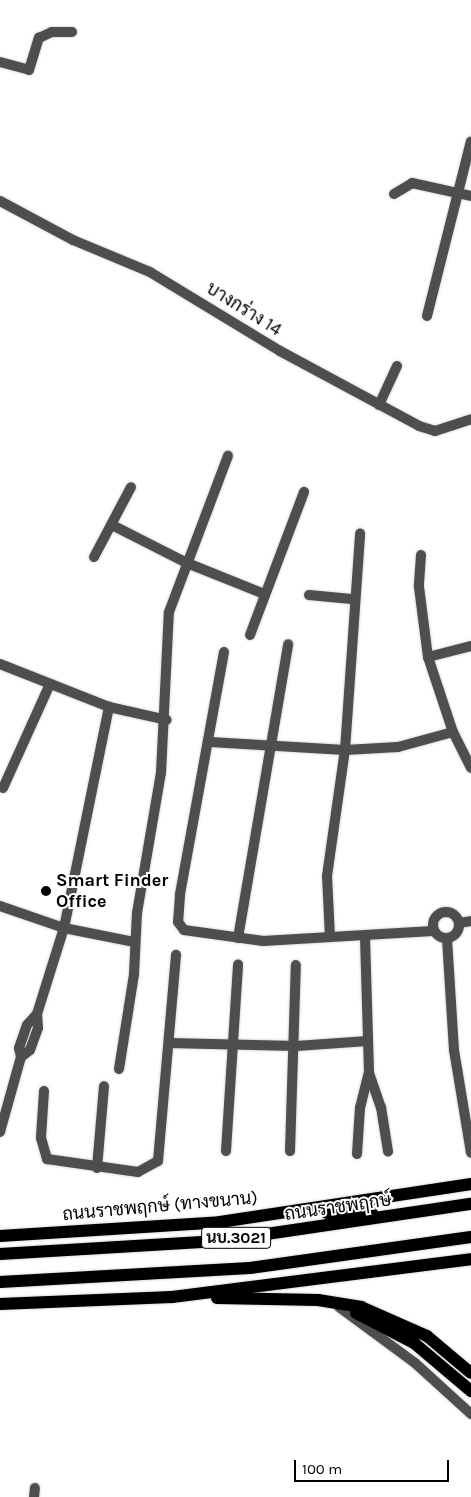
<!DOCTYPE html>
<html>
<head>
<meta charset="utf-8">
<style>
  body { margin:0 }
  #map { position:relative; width:471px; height:1497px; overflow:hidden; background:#fff; font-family:Karla,Sarabun,sans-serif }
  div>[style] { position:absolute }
  .roads { filter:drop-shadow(0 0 1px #dbdbdb) drop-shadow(0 0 1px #dbdbdb) }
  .minor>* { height:10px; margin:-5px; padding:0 5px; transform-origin:5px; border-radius:5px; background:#4e4e4e }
  .minor>.ring { margin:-5px; padding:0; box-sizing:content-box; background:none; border:10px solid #4e4e4e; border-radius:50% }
  .major>* { height:12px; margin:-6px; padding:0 6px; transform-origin:6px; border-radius:6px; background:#000 }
  .dots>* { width:14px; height:14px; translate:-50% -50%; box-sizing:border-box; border:2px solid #fff; border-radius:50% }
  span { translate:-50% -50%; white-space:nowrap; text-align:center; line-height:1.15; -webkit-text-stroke:4px #fff; paint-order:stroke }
  .shield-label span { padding:1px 4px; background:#fff; border:1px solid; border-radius:4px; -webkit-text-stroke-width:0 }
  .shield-label { font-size:16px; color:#000; font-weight:700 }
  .street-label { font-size:18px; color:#000 }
  .poi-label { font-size:18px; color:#000; font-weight:700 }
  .left { translate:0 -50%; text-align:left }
  .scale { position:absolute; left:294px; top:1460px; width:155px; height:22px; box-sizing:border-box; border:2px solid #000; border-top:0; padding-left:6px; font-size:15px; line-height:18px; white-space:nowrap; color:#000; -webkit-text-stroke:4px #fff; paint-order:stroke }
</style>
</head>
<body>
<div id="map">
  <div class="roads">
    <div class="minor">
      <div style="left:0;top:62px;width:30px;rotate:15deg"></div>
      <div style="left:29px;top:70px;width:34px;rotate:-73deg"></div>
      <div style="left:39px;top:38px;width:14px;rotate:-25deg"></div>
      <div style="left:52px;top:32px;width:20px"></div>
      <div style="left:394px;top:194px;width:21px;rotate:-31deg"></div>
      <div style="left:412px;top:183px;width:60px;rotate:12.4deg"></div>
      <div style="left:0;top:201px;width:83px;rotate:28.1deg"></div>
      <div style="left:73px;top:240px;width:83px;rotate:22.6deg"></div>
      <div style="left:150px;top:272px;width:152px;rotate:31.3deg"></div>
      <div style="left:280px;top:351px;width:158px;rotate:28.3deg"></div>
      <div style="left:419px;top:426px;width:17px;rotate:17deg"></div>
      <div style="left:435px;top:431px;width:38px;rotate:-18deg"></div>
      <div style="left:427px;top:316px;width:180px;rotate:-75.9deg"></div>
      <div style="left:379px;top:405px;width:43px;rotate:-65.2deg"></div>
      <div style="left:112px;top:525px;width:84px;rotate:26.9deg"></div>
      <div style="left:187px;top:563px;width:83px;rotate:21.9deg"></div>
      <div style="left:421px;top:555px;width:32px;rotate:94deg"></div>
      <div style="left:419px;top:587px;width:71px;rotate:82.7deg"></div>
      <div style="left:428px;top:657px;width:79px;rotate:71.6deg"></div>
      <div style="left:453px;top:732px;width:40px;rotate:63.4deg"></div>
      <div style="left:94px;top:557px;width:79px;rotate:-62.1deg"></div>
      <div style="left:309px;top:595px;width:43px;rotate:5.3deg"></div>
      <div style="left:250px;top:635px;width:153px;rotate:-69.3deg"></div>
      <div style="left:224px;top:652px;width:247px;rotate:100.3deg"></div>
      <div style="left:180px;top:895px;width:27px;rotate:94deg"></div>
      <div style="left:178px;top:922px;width:10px;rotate:53deg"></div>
      <div style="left:184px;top:930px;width:80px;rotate:7.9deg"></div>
      <div style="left:263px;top:941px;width:170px;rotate:-3.4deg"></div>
      <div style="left:428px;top:657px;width:44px;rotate:-14.3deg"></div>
      <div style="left:0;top:664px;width:117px;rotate:21.5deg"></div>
      <div style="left:109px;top:707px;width:59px;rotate:12.6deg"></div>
      <div style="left:210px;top:742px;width:135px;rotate:3.4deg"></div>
      <div style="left:345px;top:750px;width:53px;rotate:-3.2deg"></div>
      <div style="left:398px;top:747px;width:57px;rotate:-15.3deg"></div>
      <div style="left:3px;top:788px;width:114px;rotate:-65.7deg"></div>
      <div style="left:0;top:906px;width:68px;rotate:19deg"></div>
      <div style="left:64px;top:928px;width:71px;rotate:11.3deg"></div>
      <div class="ring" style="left:433px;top:912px;width:16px;height:16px"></div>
      <div style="left:459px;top:923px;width:12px;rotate:-9deg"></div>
      <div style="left:330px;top:937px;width:61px;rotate:-92.8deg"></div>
      <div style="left:327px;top:876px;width:127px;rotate:-81.9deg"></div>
      <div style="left:345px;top:750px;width:217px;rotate:-86deg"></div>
      <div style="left:365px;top:937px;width:136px;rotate:88.3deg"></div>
      <div style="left:369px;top:1073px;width:36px;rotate:71deg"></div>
      <div style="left:381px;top:1107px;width:45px;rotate:81deg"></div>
      <div style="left:238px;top:938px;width:298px;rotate:-80.3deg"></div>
      <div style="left:447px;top:939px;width:111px;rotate:86.4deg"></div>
      <div style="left:454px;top:1050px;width:104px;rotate:80.6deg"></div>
      <div style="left:169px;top:1043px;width:127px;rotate:1.4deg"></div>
      <div style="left:296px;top:1046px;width:72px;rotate:-4deg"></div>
      <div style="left:21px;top:1057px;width:9px;rotate:-103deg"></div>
      <div style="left:19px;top:1048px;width:24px;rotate:-71deg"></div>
      <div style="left:27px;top:1025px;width:15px;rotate:-48deg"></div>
      <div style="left:119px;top:1069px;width:96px;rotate:-81deg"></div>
      <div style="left:134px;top:974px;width:61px;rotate:-87.2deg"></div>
      <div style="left:137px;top:913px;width:142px;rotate:-80.3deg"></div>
      <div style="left:161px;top:773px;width:161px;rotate:-87.2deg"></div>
      <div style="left:169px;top:612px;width:167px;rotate:-69.3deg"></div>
      <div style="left:44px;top:1091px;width:47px;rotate:93.7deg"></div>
      <div style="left:41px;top:1138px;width:22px;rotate:74deg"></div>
      <div style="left:47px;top:1159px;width:92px;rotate:8.1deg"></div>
      <div style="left:138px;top:1172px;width:23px;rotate:-29deg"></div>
      <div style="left:158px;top:1161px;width:207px;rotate:-85deg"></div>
      <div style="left:0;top:1132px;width:78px;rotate:-74.4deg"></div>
      <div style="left:21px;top:1057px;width:11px;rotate:-38deg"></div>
      <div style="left:30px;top:1050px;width:23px;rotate:-70deg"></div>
      <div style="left:38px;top:1028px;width:14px;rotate:-94deg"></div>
      <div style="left:37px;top:1014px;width:90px;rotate:-72.6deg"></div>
      <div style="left:64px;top:928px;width:226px;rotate:-78.5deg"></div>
      <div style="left:226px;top:1151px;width:187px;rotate:-86.3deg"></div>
      <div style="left:290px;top:1151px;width:186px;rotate:-88.2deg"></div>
      <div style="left:357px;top:1154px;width:46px;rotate:-86.3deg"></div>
      <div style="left:360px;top:1108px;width:36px;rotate:-76deg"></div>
      <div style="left:97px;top:1168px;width:82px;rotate:-85.1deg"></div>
      <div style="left:339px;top:1307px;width:94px;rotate:36.4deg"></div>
      <div style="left:415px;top:1363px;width:76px;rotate:42.3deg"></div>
      <div style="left:34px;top:1497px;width:9px;rotate:-84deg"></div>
    </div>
    <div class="major">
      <div style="left:327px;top:1213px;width:45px"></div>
      <div style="left:0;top:1236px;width:220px;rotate:-3.6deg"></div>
      <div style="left:220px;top:1222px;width:254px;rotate:-8.6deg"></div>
      <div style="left:0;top:1254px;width:219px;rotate:-3.4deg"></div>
      <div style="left:219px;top:1241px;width:255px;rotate:-8.4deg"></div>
      <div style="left:0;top:1282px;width:250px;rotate:-3.2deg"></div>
      <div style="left:250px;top:1268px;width:223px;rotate:-8deg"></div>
      <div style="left:217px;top:1298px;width:101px;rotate:1.1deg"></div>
      <div style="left:318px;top:1300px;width:44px;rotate:9.2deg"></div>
      <div style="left:361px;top:1307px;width:72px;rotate:23.7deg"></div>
      <div style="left:427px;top:1336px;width:57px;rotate:40.1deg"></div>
      <div style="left:0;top:1304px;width:172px;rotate:-2.3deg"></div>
      <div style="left:172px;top:1297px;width:301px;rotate:-7.2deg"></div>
      <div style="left:356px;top:1313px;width:65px;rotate:27.3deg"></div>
      <div style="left:414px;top:1343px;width:75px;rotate:40.1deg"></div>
    </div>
  </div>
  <div class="dots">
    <div style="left:46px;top:891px;background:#000"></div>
  </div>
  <div class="shield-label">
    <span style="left:236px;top:1238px">นบ.3021</span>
  </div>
  <div class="street-label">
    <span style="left:244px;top:309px;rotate:32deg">บางกร่าง 14</span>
    <span style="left:160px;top:1206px;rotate:-5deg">ถนนราชพฤกษ์ (ทางขนาน)</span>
    <span style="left:338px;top:1207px;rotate:-8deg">ถนนราชพฤกษ์</span>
  </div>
  <div class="poi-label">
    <span class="left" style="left:56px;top:891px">Smart Finder<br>Office</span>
  </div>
  <div class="scale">100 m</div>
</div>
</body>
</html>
